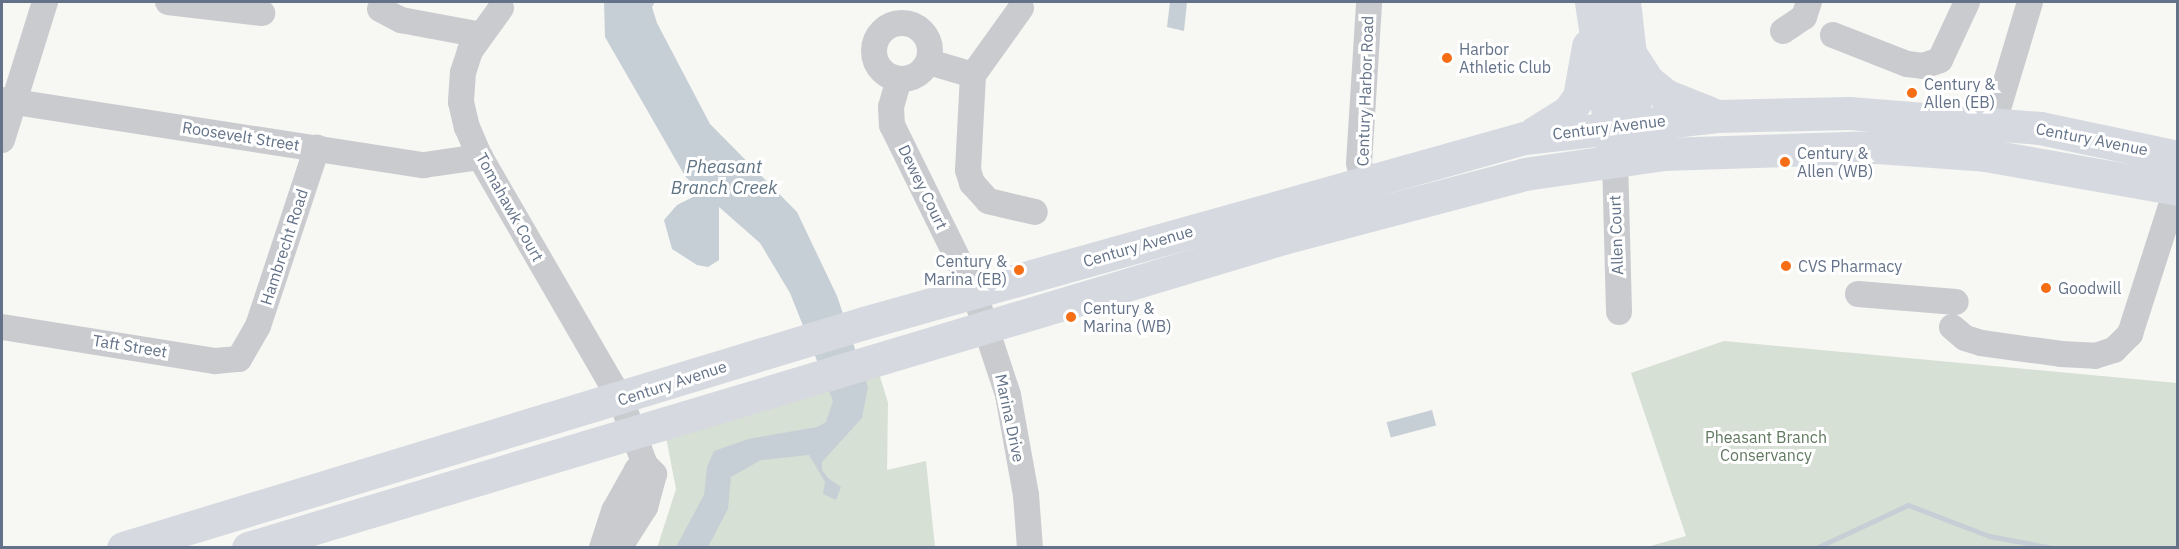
<!DOCTYPE html>
<html>
<head>
<meta charset="utf-8">
<style>
  body { margin:0 }
  #map { position:relative; width:2179px; height:549px; overflow:hidden; background:#f7f7f3; font-family:"IBM Plex Sans",sans-serif }
  div>[style] { position:absolute }
  .green>* { inset:0; background:#d7e0d4 }
  .water>* { inset:0; background:#c7cfd6; transform-origin:0 0 }
  .stream>* { height:5px; margin:-2.5px; padding:0 2.5px; transform-origin:2.5px; border-radius:2.5px; background:#c7cfd6 }
  .minor>* { height:26px; margin:-13px; padding:0 13px; transform-origin:13px; border-radius:13px; background:#c9cbcf }
  .minor>.ring { margin:-13px; padding:0; box-sizing:content-box; background:none; border:26px solid #c9cbcf; border-radius:50% }
  .major>* { height:33px; margin:-16.5px; padding:0 16.5px; transform-origin:16.5px; border-radius:16.5px; background:#d6dae0 }
  .dots>* { width:16px; height:16px; translate:-50% -50%; box-sizing:border-box; border:3px solid #fff; border-radius:50% }
  span { translate:-50% -50%; white-space:nowrap; text-align:center; line-height:1.15; -webkit-text-stroke:6px #fff; paint-order:stroke }
  .poi-label { font-size:16px; color:#637288 }
  .left { translate:0 -50%; text-align:left }
  .right { translate:-100% -50%; text-align:right }
  .street-label { font-size:16px; color:#637288 }
  .park-label { font-size:16px; color:#60795f }
  .water-label { font-size:18px; color:#5f7484; font-style:italic }
  .frame { position:absolute; inset:0; border:3px solid #637288; pointer-events:none }
</style>
</head>
<body>
<div id="map">
  <div class="green">
    <div style="clip-path:polygon(1724px 341px,2177px 383px,2177px 547px,1647px 547px,1686px 536px,1631px 373px)"></div>
    <div style="clip-path:polygon(875px 360px,888px 403px,887px 470px,926px 461px,935px 547px,657px 548px,676px 489px,663px 422px)"></div>
  </div>
  <div class="water">
    <div style="clip-path:polygon(604px 2px,655px 2px,652px 7px,657px 23px,710px 124px,797px 212px,837px 296px,868px 387px,862px 418px,822px 462px,822px 470px,828px 478px,841px 487px,836px 500px,823px 494px,825px 482px,809px 455px,761px 460px,731px 477px,728px 509px,708px 547px,676px 547px,704px 495px,707px 467px,714px 451px,748px 439px,817px 427px,826px 422px,833px 401px,790px 293px,760px 243px,719px 207px,719px 260px,708px 267px,697px 265px,672px 249px,664px 220px,677px 205px,701px 193px,685px 176px,605px 37px)"></div>
    <div style="clip-path:polygon(1170px 2px,1187px 2px,1184px 31px,1167px 27px)"></div>
    <div style="left:1432px;top:410px;width:16px;height:47px;rotate:75deg"></div>
  </div>
  <div class="stream">
    <div style="left:1816px;top:548px;width:102px;rotate:-25.1deg"></div>
    <div style="left:1908px;top:505px;width:87px;rotate:20.9deg"></div>
    <div style="left:1989px;top:536px;width:65px;rotate:10.6deg"></div>
  </div>
  <div class="minor">
    <div style="left:168px;top:2px;width:95px;rotate:6.7deg"></div>
    <div style="left:501px;top:8px;width:53px;rotate:125.8deg"></div>
    <div style="left:470px;top:51px;width:22px;rotate:108deg"></div>
    <div style="left:463px;top:72px;width:30px;rotate:94deg"></div>
    <div style="left:461px;top:102px;width:26px;rotate:77deg"></div>
    <div style="left:467px;top:127px;width:33px;rotate:67deg"></div>
    <div style="left:480px;top:157px;width:281px;rotate:59.9deg"></div>
    <div style="left:621px;top:400px;width:69px;rotate:69.7deg"></div>
    <div style="left:645px;top:465px;width:13px;rotate:45deg"></div>
    <div style="left:654px;top:474px;width:34px;rotate:105deg"></div>
    <div style="left:645px;top:507px;width:49px;rotate:122.4deg"></div>
    <div style="left:1021px;top:8px;width:82px;rotate:125.6deg"></div>
    <div style="left:973px;top:75px;width:95px;rotate:93deg"></div>
    <div style="left:968px;top:170px;width:14px;rotate:73deg"></div>
    <div style="left:972px;top:183px;width:24px;rotate:48deg"></div>
    <div style="left:988px;top:201px;width:48px;rotate:13.2deg"></div>
    <div style="left:380px;top:9px;width:24px;rotate:28deg"></div>
    <div style="left:401px;top:20px;width:81px;rotate:10.6deg"></div>
    <div class="ring" style="left:874px;top:23px;width:30px;height:30px"></div>
    <div style="left:1783px;top:31px;width:25px;rotate:-34deg"></div>
    <div style="left:1804px;top:17px;width:16px;rotate:-72deg"></div>
    <div style="left:1833px;top:35px;width:79px;rotate:21.4deg"></div>
    <div style="left:1907px;top:64px;width:16px;rotate:7deg"></div>
    <div style="left:1923px;top:66px;width:18px;rotate:-19deg"></div>
    <div style="left:1940px;top:60px;width:64px;rotate:-65deg"></div>
    <div style="left:929px;top:62px;width:46px;rotate:16.5deg"></div>
    <div style="left:899px;top:79px;width:29px;rotate:106deg"></div>
    <div style="left:891px;top:107px;width:18px;rotate:87deg"></div>
    <div style="left:892px;top:125px;width:186px;rotate:63.8deg"></div>
    <div style="left:974px;top:292px;width:108px;rotate:71.7deg"></div>
    <div style="left:1008px;top:395px;width:102px;rotate:79.8deg"></div>
    <div style="left:1026px;top:495px;width:53px;rotate:85.7deg"></div>
    <div style="left:2px;top:100px;width:427px;rotate:8.8deg"></div>
    <div style="left:424px;top:165px;width:57px;rotate:-8.1deg"></div>
    <div style="left:2px;top:140px;width:145px;rotate:-72.7deg"></div>
    <div style="left:1988px;top:142px;width:146px;rotate:-73.3deg"></div>
    <div style="left:1615px;top:159px;width:153px;rotate:88.5deg"></div>
    <div style="left:1363px;top:180px;width:17px;rotate:-103deg"></div>
    <div style="left:1359px;top:163px;width:161px;rotate:-86.4deg"></div>
    <div style="left:1858px;top:294px;width:98px;rotate:4.7deg"></div>
    <div style="left:2px;top:327px;width:216px;rotate:9.1deg"></div>
    <div style="left:215px;top:361px;width:24px;rotate:-5deg"></div>
    <div style="left:239px;top:359px;width:38px;rotate:-60deg"></div>
    <div style="left:258px;top:326px;width:188px;rotate:-71.7deg"></div>
    <div style="left:1952px;top:327px;width:17px;rotate:40deg"></div>
    <div style="left:1965px;top:338px;width:17px;rotate:17deg"></div>
    <div style="left:1981px;top:343px;width:81px;rotate:7.8deg"></div>
    <div style="left:2061px;top:354px;width:34px;rotate:3deg"></div>
    <div style="left:2095px;top:356px;width:20px;rotate:-18deg"></div>
    <div style="left:2114px;top:350px;width:23px;rotate:-45deg"></div>
    <div style="left:2130px;top:334px;width:153px;rotate:-72.2deg"></div>
    <div style="left:602px;top:548px;width:39px;rotate:-72deg"></div>
    <div style="left:614px;top:511px;width:47px;rotate:-60.7deg"></div>
    <div style="left:637px;top:470px;width:9px;rotate:-32deg"></div>
  </div>
  <div class="major">
    <div style="left:1591px;top:2px;width:148px;rotate:81.4deg"></div>
    <div style="left:1631px;top:55px;width:31px;rotate:57deg"></div>
    <div style="left:1648px;top:81px;width:22px;rotate:39deg"></div>
    <div style="left:1665px;top:95px;width:48px;rotate:21.8deg"></div>
    <div style="left:1534px;top:133px;width:40px;rotate:-32deg"></div>
    <div style="left:1568px;top:112px;width:19px;rotate:-54deg"></div>
    <div style="left:1579px;top:97px;width:52px;rotate:-80deg"></div>
    <div style="left:1623px;top:144px;width:22px;rotate:-66deg"></div>
    <div style="left:1632px;top:124px;width:26px;rotate:-83deg"></div>
    <div style="left:1635px;top:98px;width:97px;rotate:-96.5deg"></div>
    <div style="left:123px;top:548px;width:774px;rotate:-16.89deg"></div>
    <div style="left:864px;top:323px;width:685px;rotate:-15.66deg"></div>
    <div style="left:1524px;top:138px;width:194px;rotate:-6.5deg"></div>
    <div style="left:1717px;top:116px;width:132px;rotate:-1.3deg"></div>
    <div style="left:1849px;top:113px;width:192px;rotate:4.5deg"></div>
    <div style="left:2040px;top:128px;width:141px;rotate:11.9deg"></div>
    <div style="left:248px;top:548px;width:1080px;rotate:-16.67deg"></div>
    <div style="left:1283px;top:238px;width:250px;rotate:-14.8deg"></div>
    <div style="left:1525px;top:174px;width:139px;rotate:-8.2deg"></div>
    <div style="left:1663px;top:154px;width:214px;rotate:-1.9deg"></div>
    <div style="left:1877px;top:147px;width:108px;rotate:4.2deg"></div>
    <div style="left:1985px;top:155px;width:196px;rotate:10deg"></div>
  </div>
  <div class="dots">
    <div style="left:1447px;top:58px;background:#f56d15"></div>
    <div style="left:1912px;top:93px;background:#f56d15"></div>
    <div style="left:1785px;top:162px;background:#f56d15"></div>
    <div style="left:1786px;top:266px;background:#f56d15"></div>
    <div style="left:1019px;top:270px;background:#f56d15"></div>
    <div style="left:2046px;top:288px;background:#f56d15"></div>
    <div style="left:1071px;top:317px;background:#f56d15"></div>
  </div>
  <div class="poi-label">
    <span class="left" style="left:1459px;top:58px">Harbor<br>Athletic Club</span>
    <span class="left" style="left:1924px;top:93px">Century &amp;<br>Allen (EB)</span>
    <span class="left" style="left:1797px;top:162px">Century &amp;<br>Allen (WB)</span>
    <span class="right" style="left:1007px;top:270px">Century &amp;<br>Marina (EB)</span>
    <span class="left" style="left:1798px;top:266px">CVS Pharmacy</span>
    <span class="left" style="left:2058px;top:288px">Goodwill</span>
    <span class="left" style="left:1083px;top:317px">Century &amp;<br>Marina (WB)</span>
  </div>
  <div class="street-label">
    <span style="left:1365px;top:91px;rotate:-88deg">Century Harbor Road</span>
    <span style="left:1609px;top:127px;rotate:-7deg">Century Avenue</span>
    <span style="left:241px;top:136px;rotate:9deg">Roosevelt Street</span>
    <span style="left:2092px;top:139px;rotate:11deg">Century Avenue</span>
    <span style="left:923px;top:187px;rotate:64deg">Dewey Court</span>
    <span style="left:510px;top:207px;rotate:61deg">Tomahawk Court</span>
    <span style="left:1616px;top:235px;rotate:-92deg">Allen Court</span>
    <span style="left:1138px;top:246px;rotate:-16deg">Century Avenue</span>
    <span style="left:284px;top:247px;rotate:-72deg">Hambrecht Road</span>
    <span style="left:130px;top:346px;rotate:9deg">Taft Street</span>
    <span style="left:672px;top:383px;rotate:-18deg">Century Avenue</span>
    <span style="left:1010px;top:418px;rotate:78deg">Marina Drive</span>
  </div>
  <div class="park-label">
    <span style="left:1766px;top:446px">Pheasant Branch<br>Conservancy</span>
  </div>
  <div class="water-label">
    <span style="left:724px;top:178px">Pheasant<br>Branch Creek</span>
  </div>
  <div class="frame"></div>
</div>
</body>
</html>
